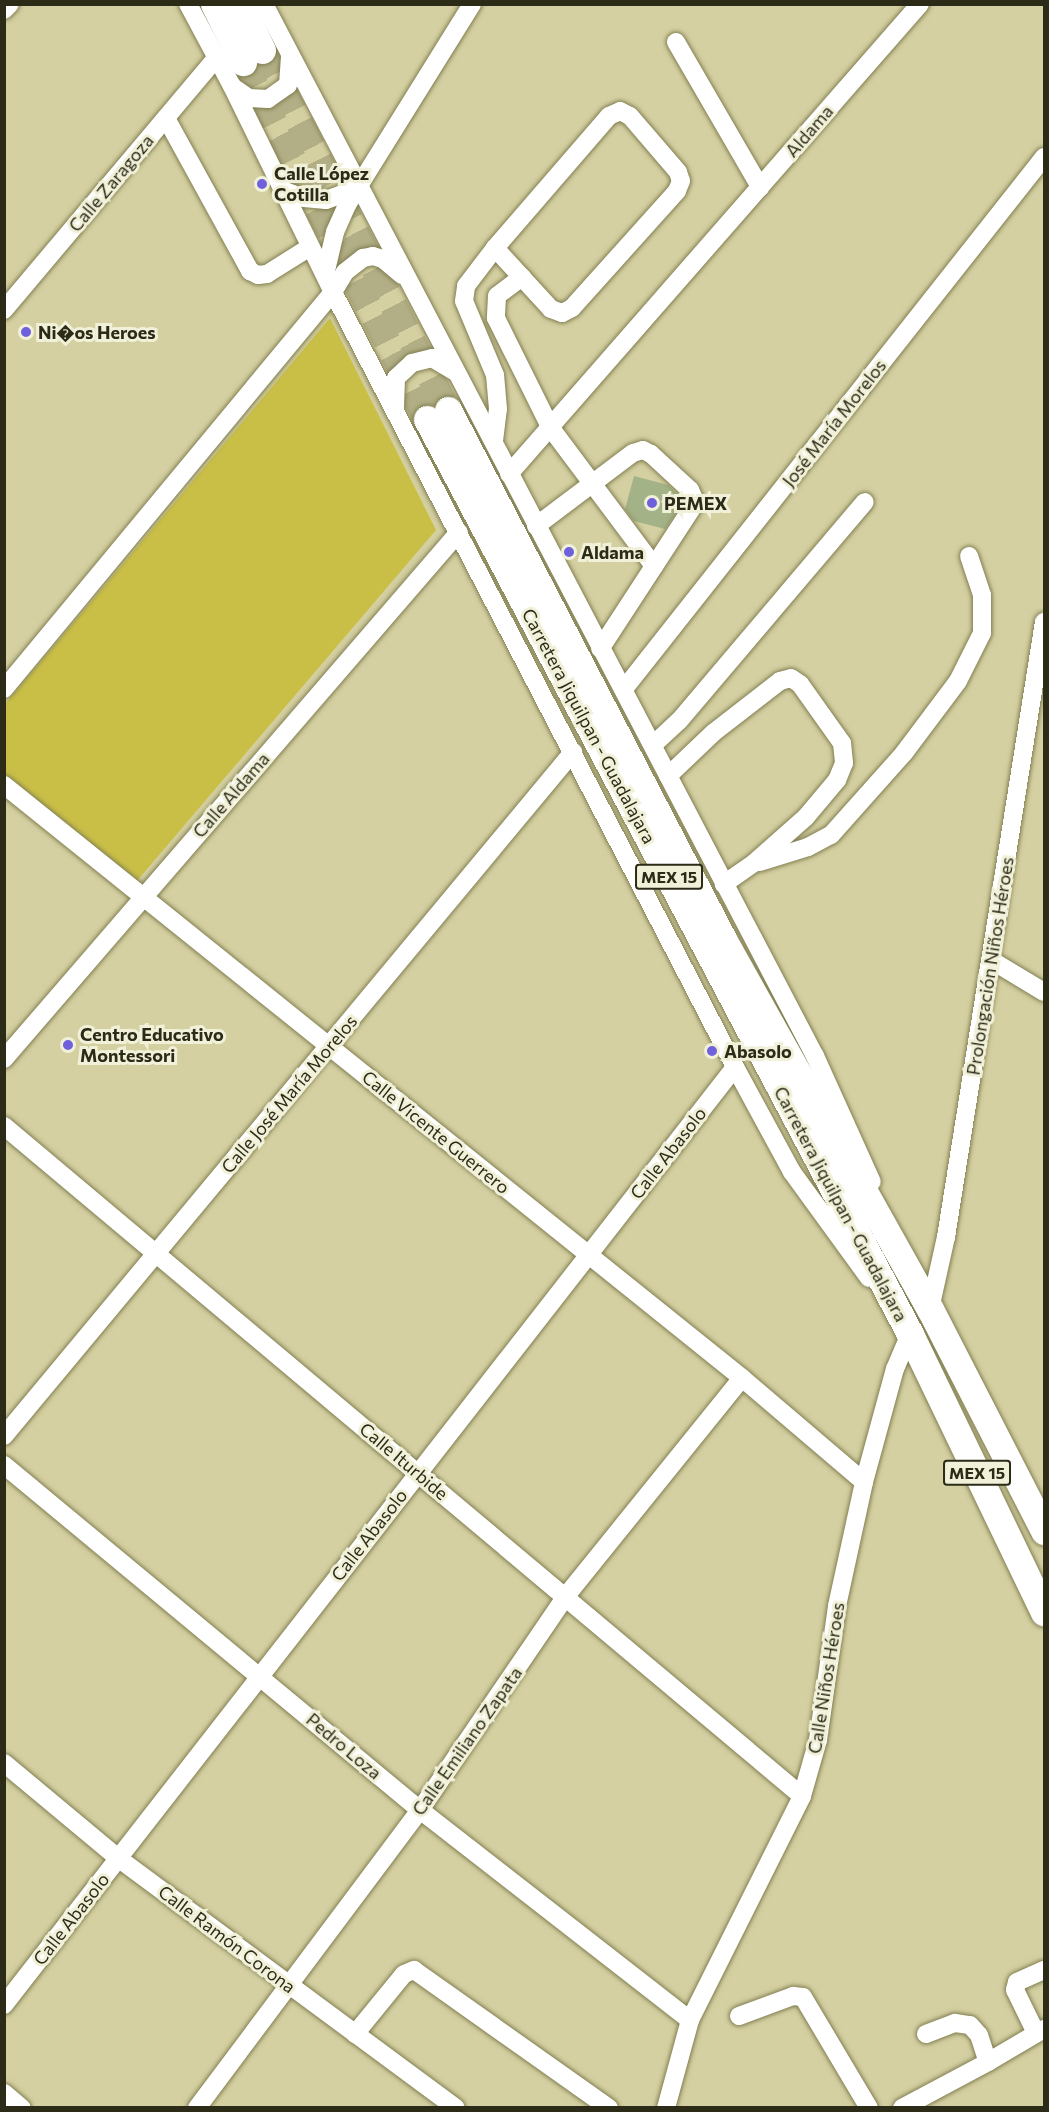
<!DOCTYPE html>
<html>
<head>
<meta charset="utf-8">
<style>
  body { margin:0 }
  #map { position:relative; width:1049px; height:2112px; overflow:hidden; background:#d4d0a1; font-family:Commissioner,sans-serif }
  div>[style] { position:absolute }
  .green>* { inset:0; background:#c9bf47 }
  .building>* { inset:0; background:#a3b387 }
  .highway-tunnel>* { height:27px; margin-top:-13.5px; transform-origin:0; background:repeating-linear-gradient(90deg,#b2af86 0 27px,transparent 0 41px) }
  .roads { filter:drop-shadow(0 0 2px #827f52) drop-shadow(0 0 2px #827f52) }
  .minor>* { height:18px; margin:-9px; padding:0 9px; transform-origin:9px; border-radius:9px; background:#fff }
  .highway>* { height:27px; margin:-13.5px; padding:0 13.5px; transform-origin:13.5px; border-radius:13.5px; background:#fff }
  .dots>* { width:16px; height:16px; translate:-50% -50%; box-sizing:border-box; border:3px solid #f1f0d8; border-radius:50% }
  span { translate:-50% -50%; white-space:nowrap; text-align:center; line-height:1.15; -webkit-text-stroke:6px #f1f0d8; paint-order:stroke }
  .shield-label span { padding:2px 4px; background:#f1f0d8; border:2px solid; border-radius:4px; -webkit-text-stroke-width:0 }
  .shield-label { font-size:16px; color:#2c2b18; font-weight:700 }
  .street-label { font-size:18px; color:#2c2b18 }
  .poi-label { font-size:18px; color:#2c2b18; font-weight:700 }
  .left { translate:0 -50%; text-align:left }
  .frame { position:absolute; inset:0; border:6px solid #2c2b18; pointer-events:none }
</style>
</head>
<body>
<div id="map">
  <div class="green">
    <div style="clip-path:polygon(330px 318px,436px 530px,136px 882px,5px 774px,5px 704px)"></div>
  </div>
  <div class="building">
    <div style="clip-path:polygon(634px 476px,668px 485px,680px 496px,676px 513px,665px 529px,634px 521px,625px 509px)"></div>
  </div>
  <div class="highway-tunnel">
    <div style="left:262px;top:50px;width:405px;rotate:62.7deg"></div>
    <div style="left:243px;top:62px;width:402px;rotate:62.7deg"></div>
  </div>
  <div class="roads">
    <div class="minor">
      <div style="left:188px;top:4px;width:93px;rotate:61.8deg"></div>
      <div style="left:232px;top:86px;width:229px;rotate:63.9deg"></div>
      <div style="left:333px;top:292px;width:873px;rotate:62.58deg"></div>
      <div style="left:735px;top:1067px;width:119px;rotate:61.5deg"></div>
      <div style="left:792px;top:1172px;width:131px;rotate:54deg"></div>
      <div style="left:264px;top:4px;width:1188px;rotate:62.36deg"></div>
      <div style="left:815px;top:1056px;width:138px;rotate:65.7deg"></div>
      <div style="left:4px;top:10px;width:8px;rotate:-45deg"></div>
      <div style="left:676px;top:42px;width:168px;rotate:59.9deg"></div>
      <div style="left:233px;top:87px;width:19px;rotate:35deg"></div>
      <div style="left:249px;top:98px;width:19px;rotate:3deg"></div>
      <div style="left:268px;top:99px;width:24px;rotate:-35deg"></div>
      <div style="left:288px;top:85px;width:28px;rotate:-86deg"></div>
      <div style="left:166px;top:118px;width:175px;rotate:61.2deg"></div>
      <div style="left:250px;top:271px;width:9px;rotate:27deg"></div>
      <div style="left:258px;top:275px;width:9px;rotate:-6deg"></div>
      <div style="left:267px;top:274px;width:51px;rotate:-32.1deg"></div>
      <div style="left:282px;top:190px;width:23px;rotate:20deg"></div>
      <div style="left:304px;top:198px;width:22px;rotate:5deg"></div>
      <div style="left:326px;top:200px;width:35px;rotate:-20deg"></div>
      <div style="left:325px;top:275px;width:44px;rotate:-76.9deg"></div>
      <div style="left:335px;top:232px;width:30px;rotate:-66deg"></div>
      <div style="left:347px;top:205px;width:237px;rotate:-58.1deg"></div>
      <div style="left:522px;top:277px;width:31px;rotate:143deg"></div>
      <div style="left:497px;top:296px;width:22px;rotate:93deg"></div>
      <div style="left:496px;top:318px;width:122px;rotate:63.6deg"></div>
      <div style="left:550px;top:427px;width:174px;rotate:53.2deg"></div>
      <div style="left:4px;top:310px;width:331px;rotate:-49.9deg"></div>
      <div style="left:395px;top:407px;width:29px;rotate:-88deg"></div>
      <div style="left:396px;top:378px;width:22px;rotate:-43deg"></div>
      <div style="left:412px;top:363px;width:21px;rotate:-14deg"></div>
      <div style="left:432px;top:358px;width:27px;rotate:31deg"></div>
      <div style="left:494px;top:441px;width:32px;rotate:-83deg"></div>
      <div style="left:498px;top:409px;width:34px;rotate:-95deg"></div>
      <div style="left:495px;top:375px;width:80px;rotate:-112.7deg"></div>
      <div style="left:464px;top:301px;width:15px;rotate:-82deg"></div>
      <div style="left:466px;top:286px;width:48px;rotate:-52.7deg"></div>
      <div style="left:495px;top:248px;width:174px;rotate:-49.2deg"></div>
      <div style="left:609px;top:116px;width:12px;rotate:-24deg"></div>
      <div style="left:620px;top:111px;width:11px;rotate:27deg"></div>
      <div style="left:630px;top:116px;width:74px;rotate:49.4deg"></div>
      <div style="left:678px;top:172px;width:9px;rotate:72deg"></div>
      <div style="left:681px;top:181px;width:11px;rotate:112deg"></div>
      <div style="left:677px;top:191px;width:157px;rotate:131.9deg"></div>
      <div style="left:572px;top:308px;width:11px;rotate:153deg"></div>
      <div style="left:562px;top:313px;width:12px;rotate:-160deg"></div>
      <div style="left:551px;top:309px;width:83px;rotate:-132.6deg"></div>
      <div style="left:509px;top:474px;width:624px;rotate:-48.83deg"></div>
      <div style="left:536px;top:526px;width:121px;rotate:-37deg"></div>
      <div style="left:633px;top:453px;width:10px;rotate:-17deg"></div>
      <div style="left:643px;top:450px;width:9px;rotate:27deg"></div>
      <div style="left:651px;top:454px;width:53px;rotate:42.7deg"></div>
      <div style="left:690px;top:490px;width:10px;rotate:66deg"></div>
      <div style="left:694px;top:499px;width:9px;rotate:103deg"></div>
      <div style="left:692px;top:508px;width:168px;rotate:123.1deg"></div>
      <div style="left:4px;top:689px;width:516px;rotate:-50.35deg"></div>
      <div style="left:333px;top:292px;width:23px;rotate:-59deg"></div>
      <div style="left:345px;top:272px;width:23px;rotate:-38deg"></div>
      <div style="left:363px;top:258px;width:10px;rotate:-11deg"></div>
      <div style="left:373px;top:256px;width:10px;rotate:17deg"></div>
      <div style="left:383px;top:259px;width:25px;rotate:40deg"></div>
      <div style="left:624px;top:689px;width:678px;rotate:-51.71deg"></div>
      <div style="left:653px;top:745px;width:35px;rotate:-43deg"></div>
      <div style="left:679px;top:721px;width:287px;rotate:-49.7deg"></div>
      <div style="left:668px;top:776px;width:62px;rotate:-43.7deg"></div>
      <div style="left:713px;top:733px;width:85px;rotate:-37.8deg"></div>
      <div style="left:780px;top:681px;width:11px;rotate:-15deg"></div>
      <div style="left:791px;top:678px;width:11px;rotate:34deg"></div>
      <div style="left:800px;top:684px;width:72px;rotate:54.6deg"></div>
      <div style="left:842px;top:743px;width:20px;rotate:84deg"></div>
      <div style="left:844px;top:763px;width:18px;rotate:112deg"></div>
      <div style="left:837px;top:780px;width:48px;rotate:130deg"></div>
      <div style="left:806px;top:817px;width:69px;rotate:138.5deg"></div>
      <div style="left:754px;top:863px;width:37px;rotate:145deg"></div>
      <div style="left:4px;top:785px;width:947px;rotate:38.78deg"></div>
      <div style="left:742px;top:1378px;width:160px;rotate:40.4deg"></div>
      <div style="left:760px;top:862px;width:50px;rotate:-17.4deg"></div>
      <div style="left:808px;top:847px;width:26px;rotate:-28deg"></div>
      <div style="left:831px;top:835px;width:110px;rotate:-48.3deg"></div>
      <div style="left:904px;top:753px;width:90px;rotate:-53.1deg"></div>
      <div style="left:958px;top:681px;width:54px;rotate:-63.4deg"></div>
      <div style="left:982px;top:633px;width:38px;rotate:-90deg"></div>
      <div style="left:982px;top:595px;width:41px;rotate:-108.4deg"></div>
      <div style="left:991px;top:960px;width:62px;rotate:31.1deg"></div>
      <div style="left:4px;top:1059px;width:696px;rotate:-49.19deg"></div>
      <div style="left:4px;top:1126px;width:1042px;rotate:40.02deg"></div>
      <div style="left:930px;top:1309px;width:74px;rotate:-77.5deg"></div>
      <div style="left:946px;top:1237px;width:623px;rotate:-80.95deg"></div>
      <div style="left:4px;top:1436px;width:890px;rotate:-50.24deg"></div>
      <div style="left:4px;top:1465px;width:540px;rotate:39.67deg"></div>
      <div style="left:420px;top:1810px;width:342px;rotate:37.9deg"></div>
      <div style="left:4px;top:1763px;width:148px;rotate:39.8deg"></div>
      <div style="left:118px;top:1858px;width:420px;rotate:36.5deg"></div>
      <div style="left:4px;top:2005px;width:1189px;rotate:-52.07deg"></div>
      <div style="left:739px;top:2016px;width:58px;rotate:-20.3deg"></div>
      <div style="left:793px;top:1996px;width:10px;rotate:6deg"></div>
      <div style="left:803px;top:1997px;width:129px;rotate:59.3deg"></div>
      <div style="left:1036px;top:2033px;width:48px;rotate:-116deg"></div>
      <div style="left:1015px;top:1990px;width:8px;rotate:-76deg"></div>
      <div style="left:1017px;top:1982px;width:30px;rotate:-24deg"></div>
      <div style="left:355px;top:2034px;width:77px;rotate:-50.8deg"></div>
      <div style="left:404px;top:1974px;width:11px;rotate:-22deg"></div>
      <div style="left:414px;top:1970px;width:239px;rotate:35.3deg"></div>
      <div style="left:926px;top:2034px;width:31px;rotate:-21deg"></div>
      <div style="left:955px;top:2023px;width:15px;rotate:8deg"></div>
      <div style="left:970px;top:2025px;width:13px;rotate:48deg"></div>
      <div style="left:979px;top:2035px;width:28px;rotate:72deg"></div>
      <div style="left:4px;top:2093px;width:23px;rotate:40deg"></div>
      <div style="left:197px;top:2108px;width:372px;rotate:-53.2deg"></div>
      <div style="left:420px;top:1810px;width:259px;rotate:-55.7deg"></div>
      <div style="left:566px;top:1596px;width:280px;rotate:-51.1deg"></div>
      <div style="left:666px;top:2108px;width:91px;rotate:-74.7deg"></div>
      <div style="left:690px;top:2020px;width:250px;rotate:-63.4deg"></div>
      <div style="left:802px;top:1796px;width:58px;rotate:-74.1deg"></div>
      <div style="left:818px;top:1740px;width:135px;rotate:-81.9deg"></div>
      <div style="left:837px;top:1606px;width:127px;rotate:-77.7deg"></div>
      <div style="left:864px;top:1482px;width:117px;rotate:-74.7deg"></div>
      <div style="left:895px;top:1369px;width:38px;rotate:-67deg"></div>
      <div style="left:910px;top:1334px;width:6px;rotate:-129deg"></div>
      <div style="left:902px;top:2108px;width:98px;rotate:-28.1deg"></div>
      <div style="left:988px;top:2062px;width:65px;rotate:-30.5deg"></div>
    </div>
    <div class="highway">
      <div style="left:214px;top:4px;width:65px;rotate:63.4deg"></div>
      <div style="left:240px;top:4px;width:51px;rotate:64.4deg"></div>
      <div style="left:448px;top:410px;width:596px;rotate:62.53deg"></div>
      <div style="left:723px;top:939px;width:424px;rotate:60.8deg"></div>
      <div style="left:930px;top:1309px;width:250px;rotate:62.8deg"></div>
      <div style="left:427px;top:419px;width:1035px;rotate:62.17deg"></div>
      <div style="left:910px;top:1334px;width:309px;rotate:64.3deg"></div>
    </div>
  </div>
  <div class="dots">
    <div style="left:262px;top:184px;background:#6f61db"></div>
    <div style="left:26px;top:332px;background:#6f61db"></div>
    <div style="left:652px;top:503px;background:#6f61db"></div>
    <div style="left:569px;top:552px;background:#6f61db"></div>
    <div style="left:68px;top:1045px;background:#6f61db"></div>
    <div style="left:712px;top:1051px;background:#6f61db"></div>
  </div>
  <div class="shield-label">
    <span style="left:669px;top:877px">MEX 15</span>
    <span style="left:977px;top:1473px">MEX 15</span>
  </div>
  <div class="street-label">
    <span style="left:809px;top:131px;rotate:-49deg">Aldama</span>
    <span style="left:111px;top:183px;rotate:-50deg">Calle Zaragoza</span>
    <span style="left:834px;top:423px;rotate:-52deg">José María Morelos</span>
    <span style="left:589px;top:726px;rotate:62deg">Carretera Jiquilpan - Guadalajara</span>
    <span style="left:231px;top:795px;rotate:-49deg">Calle Aldama</span>
    <span style="left:990px;top:966px;rotate:-81deg">Prolongación Niños Héroes</span>
    <span style="left:289px;top:1094px;rotate:-50deg">Calle José María Morelos</span>
    <span style="left:436px;top:1132px;rotate:39deg">Calle Vicente Guerrero</span>
    <span style="left:668px;top:1153px;rotate:-52deg">Calle Abasolo</span>
    <span style="left:841px;top:1204px;rotate:62deg">Carretera Jiquilpan - Guadalajara</span>
    <span style="left:404px;top:1461px;rotate:40deg">Calle Iturbide</span>
    <span style="left:369px;top:1535px;rotate:-52deg">Calle Abasolo</span>
    <span style="left:826px;top:1678px;rotate:-81deg">Calle Niños Héroes</span>
    <span style="left:467px;top:1741px;rotate:-55deg">Calle Emiliano Zapata</span>
    <span style="left:344px;top:1746px;rotate:40deg">Pedro Loza</span>
    <span style="left:71px;top:1919px;rotate:-52deg">Calle Abasolo</span>
    <span style="left:227px;top:1939px;rotate:37deg">Calle Ramón Corona</span>
  </div>
  <div class="poi-label">
    <span class="left" style="left:274px;top:184px">Calle López<br>Cotilla</span>
    <span class="left" style="left:38px;top:332px">Ni�os Heroes</span>
    <span class="left" style="left:664px;top:503px">PEMEX</span>
    <span class="left" style="left:581px;top:552px">Aldama</span>
    <span class="left" style="left:80px;top:1045px">Centro Educativo<br>Montessori</span>
    <span class="left" style="left:724px;top:1051px">Abasolo</span>
  </div>
  <div class="frame"></div>
</div>
</body>
</html>
